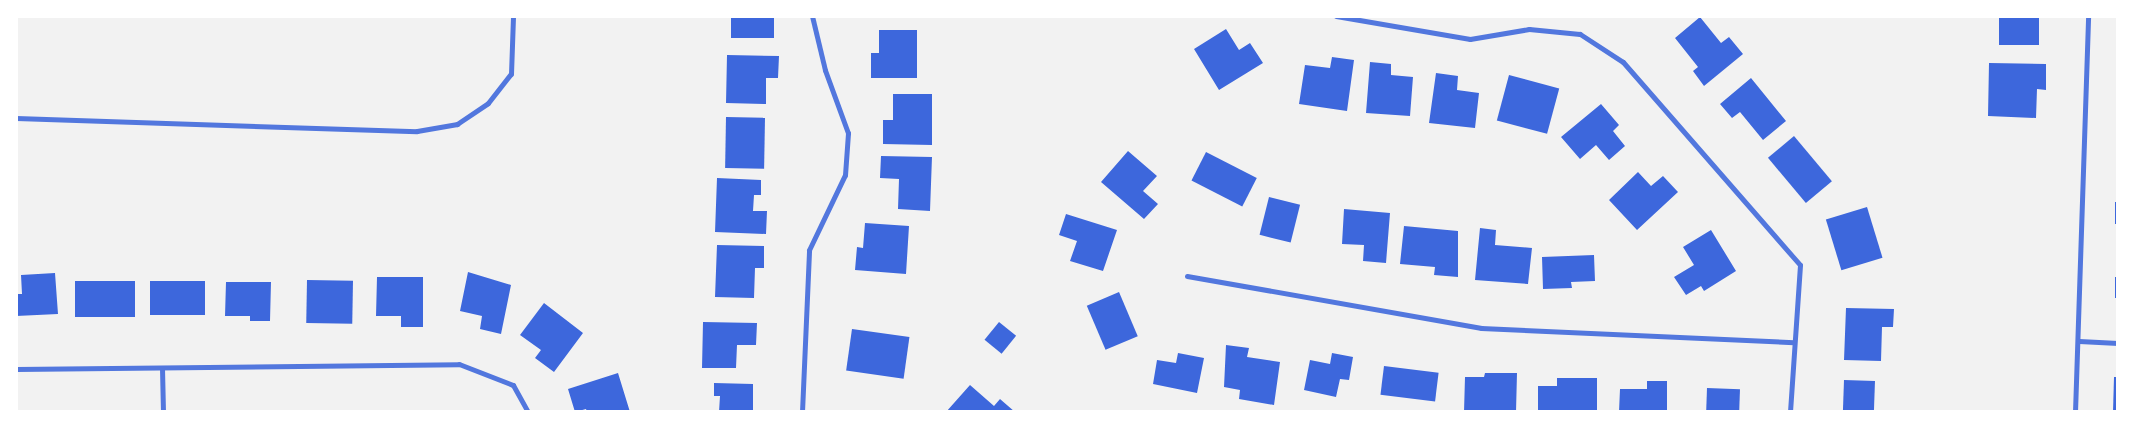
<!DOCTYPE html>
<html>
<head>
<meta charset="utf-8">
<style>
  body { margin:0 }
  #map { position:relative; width:2134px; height:428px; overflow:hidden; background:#f2f2f2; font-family:"Work Sans",sans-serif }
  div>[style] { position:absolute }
  .building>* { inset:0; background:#3d67dc; transform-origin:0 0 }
  .minor>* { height:5px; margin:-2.5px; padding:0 2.5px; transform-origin:2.5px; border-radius:2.5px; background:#5277de }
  span { translate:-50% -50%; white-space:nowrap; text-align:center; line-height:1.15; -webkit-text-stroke:5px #fff; paint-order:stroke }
  .frame { position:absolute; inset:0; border:18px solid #fff; pointer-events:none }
</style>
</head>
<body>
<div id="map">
  <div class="building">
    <div style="left:731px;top:16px;width:43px;height:22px"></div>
    <div style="left:1999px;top:16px;width:40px;height:29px"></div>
    <div style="clip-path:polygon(1700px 17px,1721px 43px,1729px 37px,1743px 54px,1704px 86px,1693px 71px,1698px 67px,1675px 38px)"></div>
    <div style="clip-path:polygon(1226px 29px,1239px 50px,1250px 43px,1263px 63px,1219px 90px,1194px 49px)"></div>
    <div style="clip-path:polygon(879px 30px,917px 30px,917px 78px,871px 78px,871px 53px,879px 53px)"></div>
    <div style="clip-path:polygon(727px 55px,779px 56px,778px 78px,766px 78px,766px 104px,726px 103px)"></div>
    <div style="clip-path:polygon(1332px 57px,1354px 60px,1347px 111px,1299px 104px,1305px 65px,1330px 68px)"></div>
    <div style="clip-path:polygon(1370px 62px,1391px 64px,1391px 75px,1413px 77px,1410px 116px,1366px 113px)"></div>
    <div style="clip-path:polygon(1989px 63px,2046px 64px,2046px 90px,2037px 89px,2036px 118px,1988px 116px)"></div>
    <div style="clip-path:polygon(1436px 73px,1458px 76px,1457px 90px,1479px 93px,1475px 128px,1429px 123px)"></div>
    <div style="left:1509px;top:75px;width:52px;height:47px;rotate:15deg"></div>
    <div style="clip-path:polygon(1751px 78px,1786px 121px,1763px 140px,1740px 112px,1732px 118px,1720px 104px)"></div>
    <div style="clip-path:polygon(893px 94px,932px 94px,932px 145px,883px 144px,883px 120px,893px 120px)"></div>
    <div style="clip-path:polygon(1601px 104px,1619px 125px,1613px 131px,1625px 146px,1609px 160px,1596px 145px,1580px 159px,1561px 137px)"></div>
    <div style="left:726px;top:117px;width:39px;height:51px;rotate:1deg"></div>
    <div style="left:1794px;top:136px;width:59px;height:34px;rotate:50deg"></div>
    <div style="clip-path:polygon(1128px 151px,1157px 176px,1143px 191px,1158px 204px,1144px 219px,1101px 182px)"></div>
    <div style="left:1206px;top:152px;width:57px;height:32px;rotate:27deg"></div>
    <div style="clip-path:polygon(881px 156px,932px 157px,930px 211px,898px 209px,899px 179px,880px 178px)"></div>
    <div style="clip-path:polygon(1638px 172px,1651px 186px,1663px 176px,1678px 192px,1637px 230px,1609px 200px)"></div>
    <div style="clip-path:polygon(717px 178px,761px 180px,761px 195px,754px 195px,753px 211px,767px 211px,766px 234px,715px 232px)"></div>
    <div style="left:1269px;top:197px;width:32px;height:39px;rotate:14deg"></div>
    <div style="left:2115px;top:202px;width:3px;height:22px"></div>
    <div style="left:1867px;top:207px;width:53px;height:43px;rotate:73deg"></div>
    <div style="clip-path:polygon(1344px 209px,1390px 213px,1386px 263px,1363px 261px,1364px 245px,1342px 244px)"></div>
    <div style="clip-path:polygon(1066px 214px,1117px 230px,1103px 271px,1070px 261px,1077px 241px,1059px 235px)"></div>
    <div style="clip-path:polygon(865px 223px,909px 226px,906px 274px,855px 270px,857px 247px,863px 248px)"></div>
    <div style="clip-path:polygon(1404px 226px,1458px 231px,1458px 277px,1434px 275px,1435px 267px,1400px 264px)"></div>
    <div style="clip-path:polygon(1480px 228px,1496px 230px,1495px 245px,1532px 248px,1528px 284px,1475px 280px)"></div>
    <div style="clip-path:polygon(1711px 230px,1736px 271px,1704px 291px,1701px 286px,1686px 295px,1674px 277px,1694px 265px,1683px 247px)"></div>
    <div style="clip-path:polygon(717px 245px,764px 246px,764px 268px,755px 268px,754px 298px,715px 297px)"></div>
    <div style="clip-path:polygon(1594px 255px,1595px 281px,1571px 282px,1572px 288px,1543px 289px,1542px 257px)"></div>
    <div style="clip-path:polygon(468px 272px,511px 285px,501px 334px,480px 329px,482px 316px,460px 311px)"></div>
    <div style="clip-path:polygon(55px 273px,58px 314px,16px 316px,16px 294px,22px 294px,21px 275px)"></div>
    <div style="clip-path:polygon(377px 277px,423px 277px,423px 327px,401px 327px,401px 316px,376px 316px)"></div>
    <div style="left:2115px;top:277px;width:3px;height:21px"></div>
    <div style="left:307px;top:280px;width:46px;height:43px;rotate:1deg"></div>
    <div style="left:75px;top:281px;width:60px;height:36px"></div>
    <div style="left:150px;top:281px;width:55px;height:34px"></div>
    <div style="clip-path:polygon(226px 282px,271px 282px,270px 321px,250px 321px,250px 316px,225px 316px)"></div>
    <div style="left:1119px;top:292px;width:48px;height:35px;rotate:67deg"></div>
    <div style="clip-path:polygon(544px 303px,583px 333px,554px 372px,535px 358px,541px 350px,520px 335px)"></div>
    <div style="clip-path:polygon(1846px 308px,1894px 309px,1893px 327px,1882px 327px,1881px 361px,1844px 360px)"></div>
    <div style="clip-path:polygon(703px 322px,757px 323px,756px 345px,737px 345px,736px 368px,702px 368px)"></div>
    <div style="left:999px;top:322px;width:22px;height:23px;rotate:39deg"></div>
    <div style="left:852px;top:329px;width:58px;height:42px;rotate:8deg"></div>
    <div style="clip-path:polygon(1226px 345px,1249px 348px,1247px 357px,1280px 362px,1274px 405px,1239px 399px,1240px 390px,1224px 387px)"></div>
    <div style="clip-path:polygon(1178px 353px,1204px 358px,1197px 393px,1153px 384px,1157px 360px,1176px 363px)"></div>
    <div style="clip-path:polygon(1332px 353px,1353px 357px,1349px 380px,1340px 379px,1336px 397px,1304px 390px,1310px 360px,1330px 364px)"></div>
    <div style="left:1384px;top:366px;width:55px;height:29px;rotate:7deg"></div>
    <div style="clip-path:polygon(618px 373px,630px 412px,587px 412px,586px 409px,575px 412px,568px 389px)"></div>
    <div style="clip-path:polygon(1485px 373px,1517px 373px,1516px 412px,1464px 412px,1465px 377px,1484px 377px)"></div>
    <div style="clip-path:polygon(2114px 377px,2118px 377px,2118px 412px,2113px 412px)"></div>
    <div style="clip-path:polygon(1557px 378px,1597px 378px,1597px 412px,1538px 412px,1538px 386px,1557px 386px)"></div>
    <div style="left:1844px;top:380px;width:31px;height:32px;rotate:2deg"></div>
    <div style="clip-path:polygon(1647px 381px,1667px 381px,1667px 412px,1619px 412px,1620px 389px,1647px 389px)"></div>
    <div style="clip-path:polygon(714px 383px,753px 384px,753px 412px,719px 412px,720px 396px,714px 396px)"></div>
    <div style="clip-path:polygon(970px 385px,994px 406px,1000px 399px,1015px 412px,946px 412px)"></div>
    <div style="left:1707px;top:388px;width:33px;height:24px;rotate:2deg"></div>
  </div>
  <div class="minor">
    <div style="left:1336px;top:16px;width:136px;rotate:9.7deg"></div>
    <div style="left:1470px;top:39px;width:60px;rotate:-9.6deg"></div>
    <div style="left:1529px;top:29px;width:51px;rotate:5.6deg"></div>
    <div style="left:1580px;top:34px;width:51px;rotate:33.1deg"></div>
    <div style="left:1623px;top:62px;width:269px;rotate:48.9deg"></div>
    <div style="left:1800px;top:265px;width:147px;rotate:93.9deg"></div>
    <div style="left:16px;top:118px;width:401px;rotate:1.9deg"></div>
    <div style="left:417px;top:131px;width:41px;rotate:-9.9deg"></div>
    <div style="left:457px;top:124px;width:37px;rotate:-34deg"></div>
    <div style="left:488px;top:103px;width:37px;rotate:-52deg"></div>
    <div style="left:511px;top:74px;width:58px;rotate:-88deg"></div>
    <div style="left:1187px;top:276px;width:299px;rotate:10deg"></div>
    <div style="left:1481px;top:328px;width:313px;rotate:2.6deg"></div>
    <div style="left:2079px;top:341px;width:39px;rotate:3deg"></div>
    <div style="left:162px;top:368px;width:44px;rotate:88.7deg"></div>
    <div style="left:16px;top:369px;width:443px;rotate:-0.6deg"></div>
    <div style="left:459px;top:364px;width:58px;rotate:21.3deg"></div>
    <div style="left:513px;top:385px;width:31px;rotate:61deg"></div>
    <div style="left:802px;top:412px;width:162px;rotate:-87.5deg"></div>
    <div style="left:809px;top:250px;width:83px;rotate:-64.4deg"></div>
    <div style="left:845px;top:175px;width:42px;rotate:-85.9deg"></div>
    <div style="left:848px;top:133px;width:67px;rotate:-110.1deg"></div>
    <div style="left:825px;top:70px;width:56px;rotate:-103.5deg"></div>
    <div style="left:2075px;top:412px;width:396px;rotate:-88.1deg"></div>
  </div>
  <div class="frame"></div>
</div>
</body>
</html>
